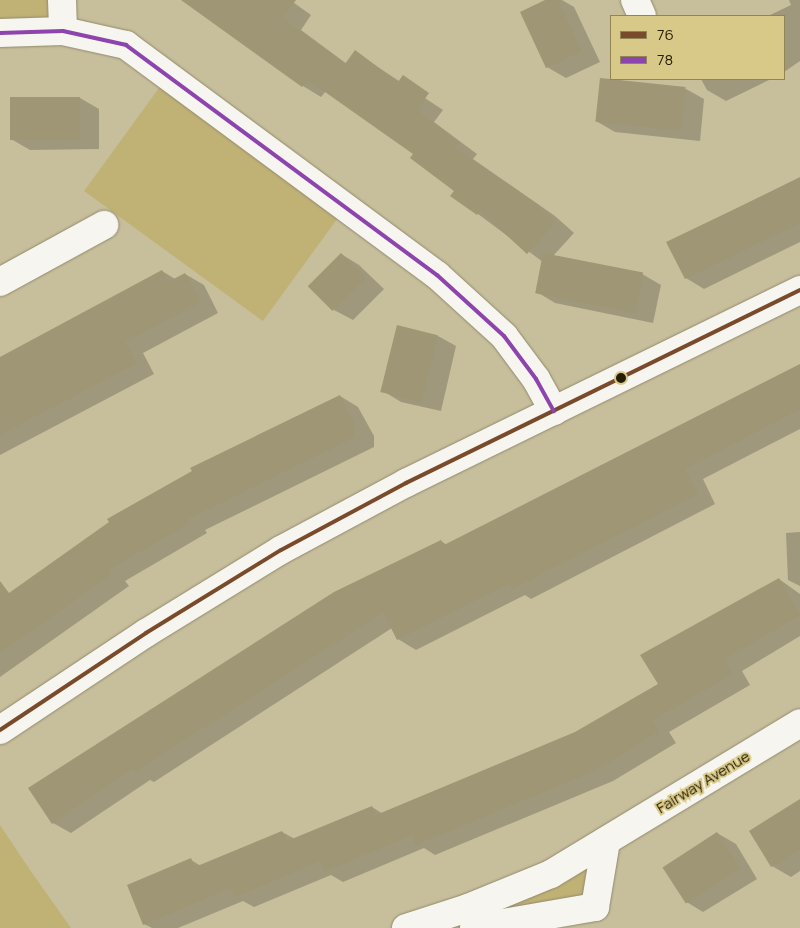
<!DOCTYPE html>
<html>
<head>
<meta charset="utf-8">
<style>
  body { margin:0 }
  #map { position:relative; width:800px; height:928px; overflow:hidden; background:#c7be9b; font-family:Manrope,sans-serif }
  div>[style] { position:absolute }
  .green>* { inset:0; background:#c0b175; transform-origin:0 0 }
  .shadow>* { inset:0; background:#0003 }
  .building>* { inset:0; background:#9e9674; transform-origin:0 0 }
  .roads { filter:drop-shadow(0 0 1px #918a6e) drop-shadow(0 0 1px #918a6e) }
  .minor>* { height:28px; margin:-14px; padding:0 14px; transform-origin:14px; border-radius:14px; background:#f7f5f0 }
  .bus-1>* { height:4px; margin:-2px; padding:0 2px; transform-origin:2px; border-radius:2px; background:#7a4b2a }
  .bus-2>* { height:4px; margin:-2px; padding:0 2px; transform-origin:2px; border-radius:2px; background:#8e44ad }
  .dots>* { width:14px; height:14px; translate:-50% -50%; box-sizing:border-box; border:2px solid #d9c989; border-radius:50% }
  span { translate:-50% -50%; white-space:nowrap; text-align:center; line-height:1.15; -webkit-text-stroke:4px #d9c989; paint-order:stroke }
  .street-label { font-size:15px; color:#241e04 }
  .legend { position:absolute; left:610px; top:15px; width:175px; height:65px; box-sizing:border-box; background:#d9c989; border:1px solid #918554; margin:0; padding:6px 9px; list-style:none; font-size:15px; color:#241e04 }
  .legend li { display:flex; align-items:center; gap:10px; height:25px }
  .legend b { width:25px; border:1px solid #918554 }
</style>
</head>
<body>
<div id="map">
  <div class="green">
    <div style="left:0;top:0;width:62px;height:33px"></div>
    <div style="left:167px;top:77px;width:221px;height:141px;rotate:36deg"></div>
    <div style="clip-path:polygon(0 825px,30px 870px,71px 928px,0 928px)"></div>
    <div style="clip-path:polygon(606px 841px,595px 907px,474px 928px,406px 928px)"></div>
  </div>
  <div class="shadow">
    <div style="clip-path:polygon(185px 0,290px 0,311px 15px,301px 30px,347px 64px,355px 52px,443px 110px,434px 122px,477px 154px,473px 159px,555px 216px,574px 233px,553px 256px,642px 274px,661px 285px,653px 323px,555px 303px,537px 292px,543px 262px,478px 214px,415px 153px,326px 91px,321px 97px,303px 86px)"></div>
    <div style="clip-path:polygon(548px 0,562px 0,574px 7px,600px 62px,566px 78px,547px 67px)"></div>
    <div style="clip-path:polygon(789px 0,800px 0,800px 61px,784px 72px,784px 16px,768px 16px,791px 5px)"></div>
    <div style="clip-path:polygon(701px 79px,771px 79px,726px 101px,707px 90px)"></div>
    <div style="clip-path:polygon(601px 80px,686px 89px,704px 99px,700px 141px,615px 132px,596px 121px)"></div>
    <div style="clip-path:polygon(80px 98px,99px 109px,99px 149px,30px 150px,11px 139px,11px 99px)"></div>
    <div style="clip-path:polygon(800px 177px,800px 242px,704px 289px,686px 278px,668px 242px)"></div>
    <div style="clip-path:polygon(341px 254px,359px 265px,384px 289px,353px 320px,334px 310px)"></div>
    <div style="clip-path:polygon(162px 271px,175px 279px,185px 274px,204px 285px,218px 313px,143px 353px,154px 374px,0 455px,0 359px)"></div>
    <div style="clip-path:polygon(398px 326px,438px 336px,456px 346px,441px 411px,401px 402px,383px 391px)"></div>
    <div style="clip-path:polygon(800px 365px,800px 429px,703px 479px,715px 504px,531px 599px,525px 595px,416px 650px,398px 639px,392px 628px,154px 782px,150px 780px,71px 833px,53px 823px,441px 541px,447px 545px)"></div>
    <div style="clip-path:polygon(340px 396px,358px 407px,374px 436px,374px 447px,205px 530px,207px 533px,125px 581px,129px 586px,0 677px,0 601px)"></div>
    <div style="clip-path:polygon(800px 532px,800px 586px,788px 580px,786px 533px)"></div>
    <div style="clip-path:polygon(779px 579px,800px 594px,800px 636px,742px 671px,750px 685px,669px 732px,676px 743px,613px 781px,435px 855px,424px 848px,343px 882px,331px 875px,254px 907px,243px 901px,178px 928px,152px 928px,144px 924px,191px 860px,201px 866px,282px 832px,295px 839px,372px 807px,383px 814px,576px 734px,659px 684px)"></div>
    <div style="clip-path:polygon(800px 801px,800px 871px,791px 877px,772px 866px,750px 831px)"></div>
    <div style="clip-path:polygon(717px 833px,736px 844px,757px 879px,703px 912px,685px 901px)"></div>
  </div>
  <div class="building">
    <div style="clip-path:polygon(181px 0,296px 0,283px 18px,345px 64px,355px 50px,398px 82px,403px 75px,429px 93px,417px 110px,459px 143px,455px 148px,537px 204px,556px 222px,527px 254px,480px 211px,477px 215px,450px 196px,454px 191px,410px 158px,413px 154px,308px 80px,302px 87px)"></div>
    <div style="clip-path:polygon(545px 0,558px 0,582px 51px,546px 68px,520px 12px)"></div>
    <div style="left:600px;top:78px;width:86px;height:44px;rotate:6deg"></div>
    <div style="left:10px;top:97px;width:70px;height:43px"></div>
    <div style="clip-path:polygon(800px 178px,800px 223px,685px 279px,666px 242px)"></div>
    <div style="left:341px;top:253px;width:35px;height:47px;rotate:45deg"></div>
    <div style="left:543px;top:253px;width:102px;height:41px;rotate:11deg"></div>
    <div style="clip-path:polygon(162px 270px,168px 282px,185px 273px,201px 302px,125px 342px,137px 363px,0 435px,0 357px)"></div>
    <div style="left:397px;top:325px;width:42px;height:69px;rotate:14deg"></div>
    <div style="clip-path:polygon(800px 364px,800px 409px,685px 469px,698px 494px,512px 589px,509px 584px,397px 640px,383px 612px,135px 772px,132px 769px,52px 824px,28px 788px,334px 592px,441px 540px,444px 545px)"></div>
    <div style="clip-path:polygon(340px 395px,355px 425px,355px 437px,188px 519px,190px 523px,108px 570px,111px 575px,0 653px,0 581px,9px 593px,109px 522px,107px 519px,192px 471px,190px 468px)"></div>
    <div style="clip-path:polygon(779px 578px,800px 615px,724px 660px,732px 674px,652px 721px,658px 732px,594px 771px,416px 845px,412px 835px,324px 872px,320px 861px,235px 897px,231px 888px,143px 925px,127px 885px,191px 858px,195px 867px,282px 831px,287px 841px,372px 806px,376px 815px,575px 732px,658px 684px,640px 655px)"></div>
    <div style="clip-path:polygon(800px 799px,800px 849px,771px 867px,749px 831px)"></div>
    <div style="left:717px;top:832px;width:43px;height:65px;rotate:57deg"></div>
  </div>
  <div class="roads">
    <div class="minor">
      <div style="left:62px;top:0;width:31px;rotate:88deg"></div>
      <div style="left:635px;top:0;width:17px;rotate:66deg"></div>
      <div style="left:0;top:33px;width:63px;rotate:-1.8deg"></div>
      <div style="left:63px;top:31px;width:65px;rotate:12.5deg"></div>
      <div style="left:126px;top:45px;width:387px;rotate:36.5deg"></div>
      <div style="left:437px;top:275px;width:91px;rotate:42.3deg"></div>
      <div style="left:504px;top:336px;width:54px;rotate:53.3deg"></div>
      <div style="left:536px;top:379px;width:37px;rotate:61deg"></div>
      <div style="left:0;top:282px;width:119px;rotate:-28.7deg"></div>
      <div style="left:0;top:730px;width:175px;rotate:-33.6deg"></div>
      <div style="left:146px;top:633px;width:158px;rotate:-31.6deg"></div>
      <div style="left:281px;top:550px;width:142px;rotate:-28.2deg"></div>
      <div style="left:406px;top:483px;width:439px;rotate:-26.1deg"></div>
      <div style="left:406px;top:928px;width:65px;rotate:-17.9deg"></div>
      <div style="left:468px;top:908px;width:90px;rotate:-22.3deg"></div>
      <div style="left:551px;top:874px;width:291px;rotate:-31.2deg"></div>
      <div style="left:474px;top:928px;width:123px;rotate:-9.8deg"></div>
      <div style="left:595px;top:907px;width:67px;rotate:-80.5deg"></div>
    </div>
  </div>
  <div class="bus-1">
    <div style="left:0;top:730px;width:175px;rotate:-33.6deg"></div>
    <div style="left:146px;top:633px;width:158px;rotate:-31.6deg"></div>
    <div style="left:281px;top:550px;width:142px;rotate:-28.2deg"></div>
    <div style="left:406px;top:483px;width:439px;rotate:-26.1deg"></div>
  </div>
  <div class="bus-2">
    <div style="left:0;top:33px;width:63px;rotate:-1.8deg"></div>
    <div style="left:63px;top:31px;width:65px;rotate:12.5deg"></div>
    <div style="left:126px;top:45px;width:387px;rotate:36.5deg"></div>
    <div style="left:437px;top:275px;width:91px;rotate:42.3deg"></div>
    <div style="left:504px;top:336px;width:54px;rotate:53.3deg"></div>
    <div style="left:536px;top:379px;width:37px;rotate:61deg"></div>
  </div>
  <div class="dots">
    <div style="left:621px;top:378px;background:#241e04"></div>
  </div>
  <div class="street-label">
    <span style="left:703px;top:782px;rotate:-31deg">Fairway Avenue</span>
  </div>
  <ul class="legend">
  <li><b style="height:6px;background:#7a4b2a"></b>76</li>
  <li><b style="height:6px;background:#8e44ad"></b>78</li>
  </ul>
</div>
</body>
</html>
